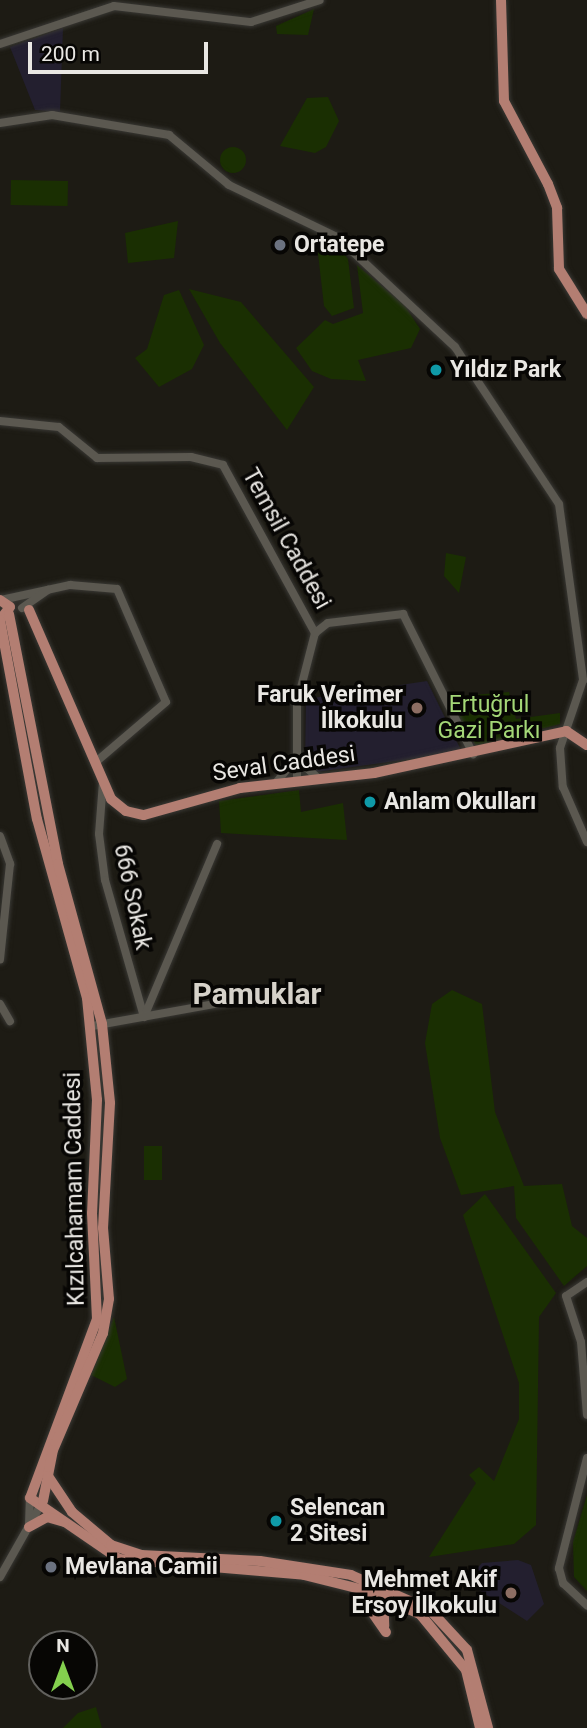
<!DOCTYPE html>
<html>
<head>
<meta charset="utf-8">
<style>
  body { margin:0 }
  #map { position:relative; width:587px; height:1728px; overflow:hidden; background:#1d1b14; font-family:Roboto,sans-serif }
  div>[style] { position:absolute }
  .education>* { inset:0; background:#231f2f }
  .green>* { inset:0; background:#1a2f02; transform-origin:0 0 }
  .round { border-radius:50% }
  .roads { filter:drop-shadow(0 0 2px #393834) drop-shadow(0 0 2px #393834) }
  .minor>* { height:8px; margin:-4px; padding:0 4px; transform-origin:4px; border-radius:4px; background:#5b5850 }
  .major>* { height:10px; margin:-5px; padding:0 5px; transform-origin:5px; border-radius:5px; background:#b37e72 }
  .dots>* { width:19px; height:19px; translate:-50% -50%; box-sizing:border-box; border:4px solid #070604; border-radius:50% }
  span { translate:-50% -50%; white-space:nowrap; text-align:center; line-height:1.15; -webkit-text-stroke:7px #070604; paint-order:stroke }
  .poi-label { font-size:23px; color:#e9e7e3; font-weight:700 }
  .left { translate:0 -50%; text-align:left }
  .right { translate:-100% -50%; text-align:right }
  .street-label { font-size:23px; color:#e9e7e3 }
  .park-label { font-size:23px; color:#a4d777 }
  .district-label { font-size:30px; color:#d6d2ca; font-weight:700 }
  .north { position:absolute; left:28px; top:1630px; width:70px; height:70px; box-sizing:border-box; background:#070604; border:2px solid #61605d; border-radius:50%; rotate:0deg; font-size:19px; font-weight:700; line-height:28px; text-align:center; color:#e9e7e3 }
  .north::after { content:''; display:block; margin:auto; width:24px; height:32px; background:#84d04e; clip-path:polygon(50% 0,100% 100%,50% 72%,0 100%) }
  .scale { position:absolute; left:28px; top:42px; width:180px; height:32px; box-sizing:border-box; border:4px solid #e9e7e3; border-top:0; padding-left:9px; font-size:21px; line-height:24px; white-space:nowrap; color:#e9e7e3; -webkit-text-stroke:5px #070604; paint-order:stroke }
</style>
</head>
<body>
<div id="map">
  <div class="education">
    <div style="clip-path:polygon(63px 28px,60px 112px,35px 110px,10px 47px)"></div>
    <div style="clip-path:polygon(427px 681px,462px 752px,316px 772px,305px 762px,306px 699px)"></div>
    <div style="clip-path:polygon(518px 1560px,531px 1565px,544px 1604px,527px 1621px,465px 1581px,482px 1563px)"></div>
  </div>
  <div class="green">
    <div style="clip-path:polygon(314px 9px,308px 35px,277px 34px,276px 26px)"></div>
    <div style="clip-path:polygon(328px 97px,339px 121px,326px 147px,315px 153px,280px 146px,307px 98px)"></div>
    <div class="round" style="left:220px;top:147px;width:26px;height:26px"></div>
    <div style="left:11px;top:180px;width:57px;height:25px;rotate:1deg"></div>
    <div style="clip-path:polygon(178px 221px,174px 258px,128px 263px,125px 233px)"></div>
    <div style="clip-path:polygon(316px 236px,338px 246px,348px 259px,354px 308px,332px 316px,324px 306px)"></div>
    <div style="clip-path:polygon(357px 265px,405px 306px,420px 329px,411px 348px,358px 360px,366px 381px,331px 379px,312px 371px,296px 348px,325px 320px,333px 324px,363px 313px)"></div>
    <div style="clip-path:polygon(189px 289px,241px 302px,314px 387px,287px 430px,220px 343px)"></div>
    <div style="clip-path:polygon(179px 290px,204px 345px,192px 369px,159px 387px,135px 358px,147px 349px,164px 295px)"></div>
    <div style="clip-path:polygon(446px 553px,466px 557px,459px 593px,444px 576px)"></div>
    <div style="clip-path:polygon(509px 692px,516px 719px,560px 713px,560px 724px,476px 746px,448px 697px)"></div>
    <div style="clip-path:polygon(299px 790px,301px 812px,343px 803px,347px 840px,221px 833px,219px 801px)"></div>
    <div style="clip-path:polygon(452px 990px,482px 1004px,495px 1112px,524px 1186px,562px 1184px,572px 1226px,587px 1238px,587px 1266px,564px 1286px,516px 1218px,514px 1186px,461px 1195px,440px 1138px,425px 1043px,432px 1004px)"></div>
    <div style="left:144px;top:1146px;width:18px;height:34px"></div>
    <div style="clip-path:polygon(485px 1194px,556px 1293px,539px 1317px,536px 1525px,514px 1544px,429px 1557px,476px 1483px,469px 1475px,479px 1467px,494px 1481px,519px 1419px,519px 1383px,463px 1215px)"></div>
    <div style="clip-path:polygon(114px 1317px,127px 1379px,115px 1387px,91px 1375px)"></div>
    <div style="clip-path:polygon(587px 1495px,587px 1591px,574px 1577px,573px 1542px)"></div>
    <div style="clip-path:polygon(96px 1707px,102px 1728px,63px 1728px,78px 1713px)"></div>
  </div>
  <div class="roads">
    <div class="minor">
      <div style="left:0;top:44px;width:120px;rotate:-18.4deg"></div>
      <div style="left:114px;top:6px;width:138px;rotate:6.7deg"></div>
      <div style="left:251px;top:22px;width:72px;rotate:-17.7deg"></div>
      <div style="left:0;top:123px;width:53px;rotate:-8.7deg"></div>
      <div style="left:52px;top:115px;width:119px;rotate:9.7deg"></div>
      <div style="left:169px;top:135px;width:78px;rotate:39.8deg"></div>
      <div style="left:229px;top:185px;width:120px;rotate:25.7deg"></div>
      <div style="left:337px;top:237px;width:161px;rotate:43deg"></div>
      <div style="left:455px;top:347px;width:188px;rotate:56.5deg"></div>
      <div style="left:559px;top:504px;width:178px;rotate:82.2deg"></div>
      <div style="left:583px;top:680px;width:72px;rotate:108.7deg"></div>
      <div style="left:560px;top:748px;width:39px;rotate:86deg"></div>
      <div style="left:563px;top:787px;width:60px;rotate:66.4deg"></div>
      <div style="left:0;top:421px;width:59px;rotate:5.8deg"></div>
      <div style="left:59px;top:427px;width:49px;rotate:39.2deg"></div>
      <div style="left:97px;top:458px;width:94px;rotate:-0.6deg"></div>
      <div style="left:191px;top:457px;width:33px;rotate:14deg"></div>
      <div style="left:223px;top:465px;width:192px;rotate:61.3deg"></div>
      <div style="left:315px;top:633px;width:72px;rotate:104.4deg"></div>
      <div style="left:297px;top:703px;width:79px;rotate:90deg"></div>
      <div style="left:1px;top:600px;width:71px;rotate:-12.3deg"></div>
      <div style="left:70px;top:585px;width:47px;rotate:4.9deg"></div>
      <div style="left:117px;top:589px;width:123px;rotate:66.6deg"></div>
      <div style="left:166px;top:702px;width:91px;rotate:139.5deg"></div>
      <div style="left:22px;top:608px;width:32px;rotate:-35deg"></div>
      <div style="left:315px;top:633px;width:16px;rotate:-38deg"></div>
      <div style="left:328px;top:623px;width:76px;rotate:-6.8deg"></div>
      <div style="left:403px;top:614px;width:157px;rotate:63.4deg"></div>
      <div style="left:298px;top:760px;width:28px;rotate:42deg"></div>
      <div style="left:103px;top:782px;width:52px;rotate:94.4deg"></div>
      <div style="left:99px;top:834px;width:46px;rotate:82.6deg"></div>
      <div style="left:105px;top:880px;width:142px;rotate:74.1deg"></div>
      <div style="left:275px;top:784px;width:32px;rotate:-51deg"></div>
      <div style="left:0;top:836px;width:30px;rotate:70deg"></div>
      <div style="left:10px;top:864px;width:96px;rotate:96deg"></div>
      <div style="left:0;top:1004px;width:20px;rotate:60deg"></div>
      <div style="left:144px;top:1017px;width:188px;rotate:-67.1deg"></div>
      <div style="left:92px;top:1026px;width:169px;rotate:-10.2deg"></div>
      <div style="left:587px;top:1282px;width:25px;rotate:146deg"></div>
      <div style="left:566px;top:1296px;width:48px;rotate:71.9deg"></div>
      <div style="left:581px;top:1342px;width:73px;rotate:85.3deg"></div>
      <div style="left:587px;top:1458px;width:114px;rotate:104.3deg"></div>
      <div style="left:559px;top:1568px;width:16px;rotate:75deg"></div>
      <div style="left:563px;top:1583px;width:33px;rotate:43deg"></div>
      <div style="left:29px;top:1524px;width:26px;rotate:-88deg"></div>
      <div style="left:0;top:1577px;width:87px;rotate:-60.5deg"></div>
    </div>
    <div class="major">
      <div style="left:501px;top:0;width:101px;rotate:88.3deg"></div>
      <div style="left:504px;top:101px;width:94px;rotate:62.1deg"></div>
      <div style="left:548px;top:184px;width:26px;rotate:69deg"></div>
      <div style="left:557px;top:208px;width:61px;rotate:88.1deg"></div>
      <div style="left:559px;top:269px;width:53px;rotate:58.1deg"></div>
      <div style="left:0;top:600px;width:12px;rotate:35deg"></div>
      <div style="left:10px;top:607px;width:16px;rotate:128deg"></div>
      <div style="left:0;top:620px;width:202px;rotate:79.5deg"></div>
      <div style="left:37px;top:819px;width:186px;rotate:74.4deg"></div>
      <div style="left:87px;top:998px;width:102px;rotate:84.4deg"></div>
      <div style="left:97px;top:1100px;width:113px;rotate:92.5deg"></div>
      <div style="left:92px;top:1213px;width:106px;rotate:87.3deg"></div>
      <div style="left:97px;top:1319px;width:191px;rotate:110.5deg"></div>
      <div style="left:30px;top:1498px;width:108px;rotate:34.4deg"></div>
      <div style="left:119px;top:1559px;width:186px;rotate:4.9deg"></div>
      <div style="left:304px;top:1575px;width:62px;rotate:14deg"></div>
      <div style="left:364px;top:1590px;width:61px;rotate:23.2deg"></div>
      <div style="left:420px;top:1614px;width:72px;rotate:50.6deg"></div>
      <div style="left:466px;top:1670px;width:60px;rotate:76.4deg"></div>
      <div style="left:29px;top:610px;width:206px;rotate:66.5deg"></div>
      <div style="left:111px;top:799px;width:19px;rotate:39deg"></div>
      <div style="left:126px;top:811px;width:18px;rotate:13deg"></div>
      <div style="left:144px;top:815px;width:100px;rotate:-15.7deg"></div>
      <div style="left:240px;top:788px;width:135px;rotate:-6.4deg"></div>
      <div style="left:374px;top:773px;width:197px;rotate:-12.3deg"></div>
      <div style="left:566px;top:731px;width:25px;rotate:34deg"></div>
      <div style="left:9px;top:614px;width:255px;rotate:78.9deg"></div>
      <div style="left:58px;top:864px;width:166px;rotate:74.6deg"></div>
      <div style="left:102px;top:1024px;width:79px;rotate:84.2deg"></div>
      <div style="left:110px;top:1103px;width:125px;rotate:93.2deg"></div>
      <div style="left:103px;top:1228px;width:71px;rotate:85.2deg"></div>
      <div style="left:109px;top:1299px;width:35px;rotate:100deg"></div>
      <div style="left:103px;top:1333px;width:127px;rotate:113.1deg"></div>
      <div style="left:53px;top:1450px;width:52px;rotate:101.1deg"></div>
      <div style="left:48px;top:1476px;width:43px;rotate:56.3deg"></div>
      <div style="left:72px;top:1512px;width:51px;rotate:40.2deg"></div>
      <div style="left:111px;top:1545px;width:32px;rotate:18deg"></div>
      <div style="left:141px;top:1555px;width:119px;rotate:2.9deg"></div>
      <div style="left:260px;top:1561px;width:92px;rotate:8.7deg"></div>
      <div style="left:351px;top:1575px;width:86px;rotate:23.9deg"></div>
      <div style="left:430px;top:1610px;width:54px;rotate:47.2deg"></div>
      <div style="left:467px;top:1650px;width:81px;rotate:74.9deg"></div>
      <div style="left:29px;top:1527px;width:21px;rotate:-29deg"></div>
      <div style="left:47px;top:1517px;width:18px;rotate:16deg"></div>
      <div style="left:365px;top:1585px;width:20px;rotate:84deg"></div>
      <div style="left:367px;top:1605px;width:33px;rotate:55deg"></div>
      <div style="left:383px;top:1590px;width:36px;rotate:88deg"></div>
    </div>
  </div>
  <div class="dots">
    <div style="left:280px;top:245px;background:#6b7280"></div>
    <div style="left:436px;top:370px;background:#0f9aa8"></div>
    <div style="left:417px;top:708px;background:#8d6e63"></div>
    <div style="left:370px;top:802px;background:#0f9aa8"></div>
    <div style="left:276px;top:1521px;background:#0f9aa8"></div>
    <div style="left:51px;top:1567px;background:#6b7280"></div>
    <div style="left:511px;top:1593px;background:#8d6e63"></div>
  </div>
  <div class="poi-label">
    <span class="left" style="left:294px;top:245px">Ortatepe</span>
    <span class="left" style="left:450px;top:370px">Yıldız Park</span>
    <span class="right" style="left:403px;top:708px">Faruk Verimer<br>İlkokulu</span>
    <span class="left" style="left:384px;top:802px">Anlam Okulları</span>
    <span class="left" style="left:290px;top:1521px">Selencan<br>2 Sitesi</span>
    <span class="left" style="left:65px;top:1567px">Mevlana Camii</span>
    <span class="right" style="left:497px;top:1593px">Mehmet Akif<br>Ersoy İlkokulu</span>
  </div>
  <div class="street-label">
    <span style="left:286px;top:539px;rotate:61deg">Temsil Caddesi</span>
    <span style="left:284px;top:764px;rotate:-8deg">Seval Caddesi</span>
    <span style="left:132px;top:897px;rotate:78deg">666 Sokak</span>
    <span style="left:75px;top:1189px;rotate:-91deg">Kızılcahamam Caddesi</span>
  </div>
  <div class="park-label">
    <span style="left:489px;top:718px">Ertuğrul<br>Gazi Parkı</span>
  </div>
  <div class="district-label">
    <span style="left:257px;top:994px">Pamuklar</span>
  </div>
  <div class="north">N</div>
  <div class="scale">200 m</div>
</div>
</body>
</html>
